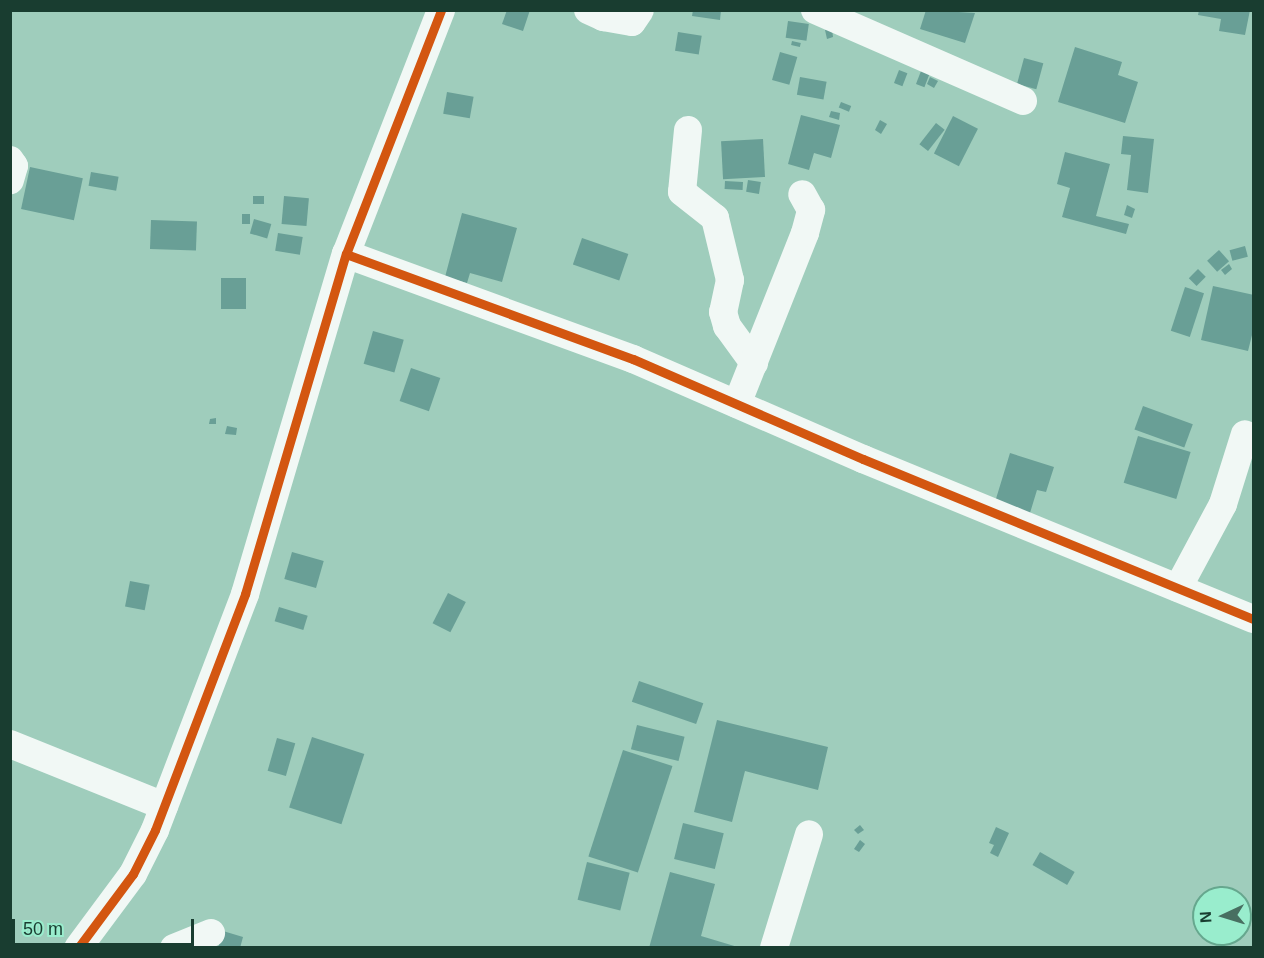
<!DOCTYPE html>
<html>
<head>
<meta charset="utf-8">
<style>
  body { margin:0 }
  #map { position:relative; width:1264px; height:958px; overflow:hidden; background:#9fcdbc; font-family:Arial,sans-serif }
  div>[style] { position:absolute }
  .building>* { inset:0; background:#699f96; transform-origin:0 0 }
  .minor>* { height:28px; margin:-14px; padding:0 14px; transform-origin:14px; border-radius:14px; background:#f1f8f5 }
  .cycleway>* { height:9px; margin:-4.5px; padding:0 4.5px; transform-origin:4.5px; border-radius:4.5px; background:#d35610 }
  span { translate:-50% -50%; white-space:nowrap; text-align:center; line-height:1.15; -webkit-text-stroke:5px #99edcd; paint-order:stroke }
  .frame { position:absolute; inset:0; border:12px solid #193d30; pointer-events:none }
  .north { position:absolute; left:1192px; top:886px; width:60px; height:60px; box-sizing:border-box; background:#99edcd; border:2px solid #66a78e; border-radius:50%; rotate:266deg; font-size:16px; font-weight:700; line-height:24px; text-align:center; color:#193d30 }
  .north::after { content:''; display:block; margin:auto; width:21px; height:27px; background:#486f61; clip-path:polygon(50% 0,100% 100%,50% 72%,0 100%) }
  .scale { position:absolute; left:12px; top:919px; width:182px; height:27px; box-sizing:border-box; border:3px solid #193d30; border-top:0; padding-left:8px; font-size:18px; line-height:21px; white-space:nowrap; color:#193d30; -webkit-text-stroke:4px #99edcd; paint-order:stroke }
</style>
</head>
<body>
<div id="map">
  <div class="building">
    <div style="clip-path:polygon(507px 10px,530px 10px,523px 31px,502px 24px)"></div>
    <div style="clip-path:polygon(693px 10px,721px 10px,720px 20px,692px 16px)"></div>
    <div style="clip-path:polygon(926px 10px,975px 13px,965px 43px,920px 29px)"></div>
    <div style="clip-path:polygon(1199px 10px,1250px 10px,1245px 35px,1219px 31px,1221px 19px,1198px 15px)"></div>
    <div style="left:788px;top:21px;width:21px;height:17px;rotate:8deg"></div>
    <div style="clip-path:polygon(832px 29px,833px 37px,827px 39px,825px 30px)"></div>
    <div style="left:678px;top:32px;width:24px;height:19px;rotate:9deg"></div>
    <div style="left:792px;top:41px;width:9px;height:4px;rotate:13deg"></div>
    <div style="clip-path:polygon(1075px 47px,1122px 62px,1118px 75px,1138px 82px,1125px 123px,1058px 102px)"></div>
    <div style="left:780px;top:52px;width:18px;height:29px;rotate:16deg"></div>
    <div style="left:1024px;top:58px;width:20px;height:27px;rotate:15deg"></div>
    <div style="left:899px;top:70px;width:9px;height:14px;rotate:21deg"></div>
    <div style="left:921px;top:71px;width:9px;height:14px;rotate:21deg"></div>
    <div style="left:800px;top:77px;width:27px;height:18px;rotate:10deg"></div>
    <div style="clip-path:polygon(930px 77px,938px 81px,934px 88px,927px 84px)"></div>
    <div style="left:447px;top:92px;width:27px;height:22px;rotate:10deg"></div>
    <div style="left:841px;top:102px;width:11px;height:6px;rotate:22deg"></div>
    <div style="clip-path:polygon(831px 111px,840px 113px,839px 120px,829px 117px)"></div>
    <div style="clip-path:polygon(801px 115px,840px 125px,831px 158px,814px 153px,809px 170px,788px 164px)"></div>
    <div style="left:953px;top:116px;width:28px;height:42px;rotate:27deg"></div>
    <div style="clip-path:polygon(880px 120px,887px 124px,881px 134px,875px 130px)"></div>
    <div style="left:936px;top:123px;width:11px;height:27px;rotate:38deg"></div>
    <div style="clip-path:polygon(1123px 136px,1154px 139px,1148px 193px,1127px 190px,1131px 155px,1121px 154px)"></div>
    <div style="left:763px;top:139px;width:38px;height:42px;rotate:87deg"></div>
    <div style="clip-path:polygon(1065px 152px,1110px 164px,1096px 216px,1129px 224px,1126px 234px,1062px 217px,1070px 188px,1057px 184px)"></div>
    <div style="left:30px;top:167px;width:54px;height:43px;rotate:12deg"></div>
    <div style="left:91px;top:172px;width:28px;height:14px;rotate:10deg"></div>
    <div style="left:748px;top:180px;width:13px;height:12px;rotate:9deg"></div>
    <div style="left:725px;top:181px;width:18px;height:8px;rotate:3deg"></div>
    <div style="left:253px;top:196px;width:11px;height:8px"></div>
    <div style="left:284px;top:196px;width:25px;height:28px;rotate:5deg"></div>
    <div style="clip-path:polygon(1127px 205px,1135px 209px,1132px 218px,1124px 215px)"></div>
    <div style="clip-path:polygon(462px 213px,517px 228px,502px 282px,470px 273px,467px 283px,445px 277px)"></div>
    <div style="left:242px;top:214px;width:8px;height:10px"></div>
    <div style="left:254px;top:219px;width:18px;height:15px;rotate:16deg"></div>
    <div style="left:151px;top:220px;width:46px;height:29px;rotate:2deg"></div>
    <div style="left:278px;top:233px;width:25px;height:18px;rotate:9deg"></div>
    <div style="left:582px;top:238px;width:49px;height:28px;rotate:19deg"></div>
    <div style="left:1245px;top:246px;width:11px;height:16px;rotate:75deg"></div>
    <div style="left:1219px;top:250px;width:15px;height:16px;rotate:48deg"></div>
    <div style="clip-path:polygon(1229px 264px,1232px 269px,1225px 275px,1221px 270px)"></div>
    <div style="left:1198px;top:269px;width:11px;height:13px;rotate:45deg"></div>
    <div style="left:221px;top:278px;width:25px;height:31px"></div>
    <div style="clip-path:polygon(1213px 286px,1254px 295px,1254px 327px,1248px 351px,1201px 340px)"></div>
    <div style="left:1185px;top:287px;width:20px;height:46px;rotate:18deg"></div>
    <div style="left:373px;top:331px;width:32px;height:34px;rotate:16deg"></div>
    <div style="left:411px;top:368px;width:31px;height:35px;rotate:19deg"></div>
    <div style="left:1143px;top:406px;width:53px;height:25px;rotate:20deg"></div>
    <div style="clip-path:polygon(216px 418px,216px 424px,209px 424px,210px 419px)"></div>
    <div style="clip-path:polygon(227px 426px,237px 428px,236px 435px,225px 434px)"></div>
    <div style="left:1138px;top:436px;width:55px;height:49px;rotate:17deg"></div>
    <div style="clip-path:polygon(1010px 453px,1054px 467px,1046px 492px,1037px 490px,1030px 513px,995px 502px)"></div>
    <div style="left:292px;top:552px;width:33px;height:28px;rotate:16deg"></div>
    <div style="left:130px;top:581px;width:20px;height:26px;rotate:11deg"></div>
    <div style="left:448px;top:593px;width:20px;height:34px;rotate:27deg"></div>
    <div style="left:279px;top:607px;width:30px;height:15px;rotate:17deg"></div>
    <div style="left:639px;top:681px;width:68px;height:22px;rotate:19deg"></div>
    <div style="clip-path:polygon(717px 720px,828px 747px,818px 790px,745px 771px,732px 822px,694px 812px)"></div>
    <div style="left:637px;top:725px;width:49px;height:25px;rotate:14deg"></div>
    <div style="left:312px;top:737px;width:55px;height:74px;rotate:18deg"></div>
    <div style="left:277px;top:738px;width:19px;height:34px;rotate:16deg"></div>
    <div style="left:623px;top:750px;width:52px;height:112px;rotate:18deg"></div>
    <div style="left:683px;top:823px;width:42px;height:37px;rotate:14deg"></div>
    <div style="clip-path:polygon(860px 825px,864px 830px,858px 834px,854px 830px)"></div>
    <div style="clip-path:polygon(996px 827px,1009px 833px,998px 857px,990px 853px,994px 845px,989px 843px)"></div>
    <div style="clip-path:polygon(860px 840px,865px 844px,859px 852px,854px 849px)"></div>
    <div style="left:1040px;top:852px;width:40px;height:15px;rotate:30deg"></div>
    <div style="left:587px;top:862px;width:44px;height:39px;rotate:14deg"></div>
    <div style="clip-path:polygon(670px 872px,715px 884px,701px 936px,741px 948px,649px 948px)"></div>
    <div style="clip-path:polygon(223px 931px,243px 937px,240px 948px,218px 948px)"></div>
  </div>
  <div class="minor">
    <div style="left:588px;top:10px;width:17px;rotate:25deg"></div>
    <div style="left:603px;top:17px;width:29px;rotate:10deg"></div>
    <div style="left:632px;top:22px;width:14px;rotate:-56deg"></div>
    <div style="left:815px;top:10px;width:227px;rotate:23.6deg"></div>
    <div style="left:688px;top:130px;width:62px;rotate:95.5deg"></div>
    <div style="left:682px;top:192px;width:42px;rotate:38.2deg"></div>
    <div style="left:715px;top:218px;width:64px;rotate:76.4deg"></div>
    <div style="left:730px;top:280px;width:33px;rotate:102deg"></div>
    <div style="left:723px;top:312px;width:15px;rotate:74deg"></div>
    <div style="left:727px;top:326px;width:46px;rotate:53.9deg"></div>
    <div style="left:10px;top:160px;width:7px;rotate:56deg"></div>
    <div style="left:14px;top:166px;width:15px;rotate:106deg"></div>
    <div style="left:346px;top:254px;width:306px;rotate:20.1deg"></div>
    <div style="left:633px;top:359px;width:251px;rotate:23.5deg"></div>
    <div style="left:863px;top:459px;width:422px;rotate:22.3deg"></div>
    <div style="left:737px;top:404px;width:184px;rotate:-68.3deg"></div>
    <div style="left:805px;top:233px;width:24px;rotate:-75deg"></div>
    <div style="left:811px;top:210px;width:18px;rotate:-119deg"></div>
    <div style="left:1178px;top:588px;width:95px;rotate:-61.8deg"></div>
    <div style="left:1223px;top:504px;width:73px;rotate:-72.6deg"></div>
    <div style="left:10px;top:744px;width:166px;rotate:21.9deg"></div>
    <div style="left:78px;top:948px;width:92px;rotate:-53.4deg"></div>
    <div style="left:133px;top:874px;width:49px;rotate:-63.4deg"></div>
    <div style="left:155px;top:830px;width:253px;rotate:-69.1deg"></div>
    <div style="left:245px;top:594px;width:355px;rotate:-73.5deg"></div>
    <div style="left:346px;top:254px;width:262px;rotate:-68.7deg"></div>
    <div style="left:174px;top:948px;width:40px;rotate:-22deg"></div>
    <div style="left:774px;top:948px;width:119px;rotate:-72.9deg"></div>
  </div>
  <div class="cycleway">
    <div style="left:346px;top:254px;width:306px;rotate:20.1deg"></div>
    <div style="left:633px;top:359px;width:251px;rotate:23.5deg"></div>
    <div style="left:863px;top:459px;width:422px;rotate:22.3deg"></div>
    <div style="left:78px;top:948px;width:92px;rotate:-53.4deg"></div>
    <div style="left:133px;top:874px;width:49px;rotate:-63.4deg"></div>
    <div style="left:155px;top:830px;width:253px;rotate:-69.1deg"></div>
    <div style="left:245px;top:594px;width:355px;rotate:-73.5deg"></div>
    <div style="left:346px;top:254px;width:262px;rotate:-68.7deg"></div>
  </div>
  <div class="frame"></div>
  <div class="north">N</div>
  <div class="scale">50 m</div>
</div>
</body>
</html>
